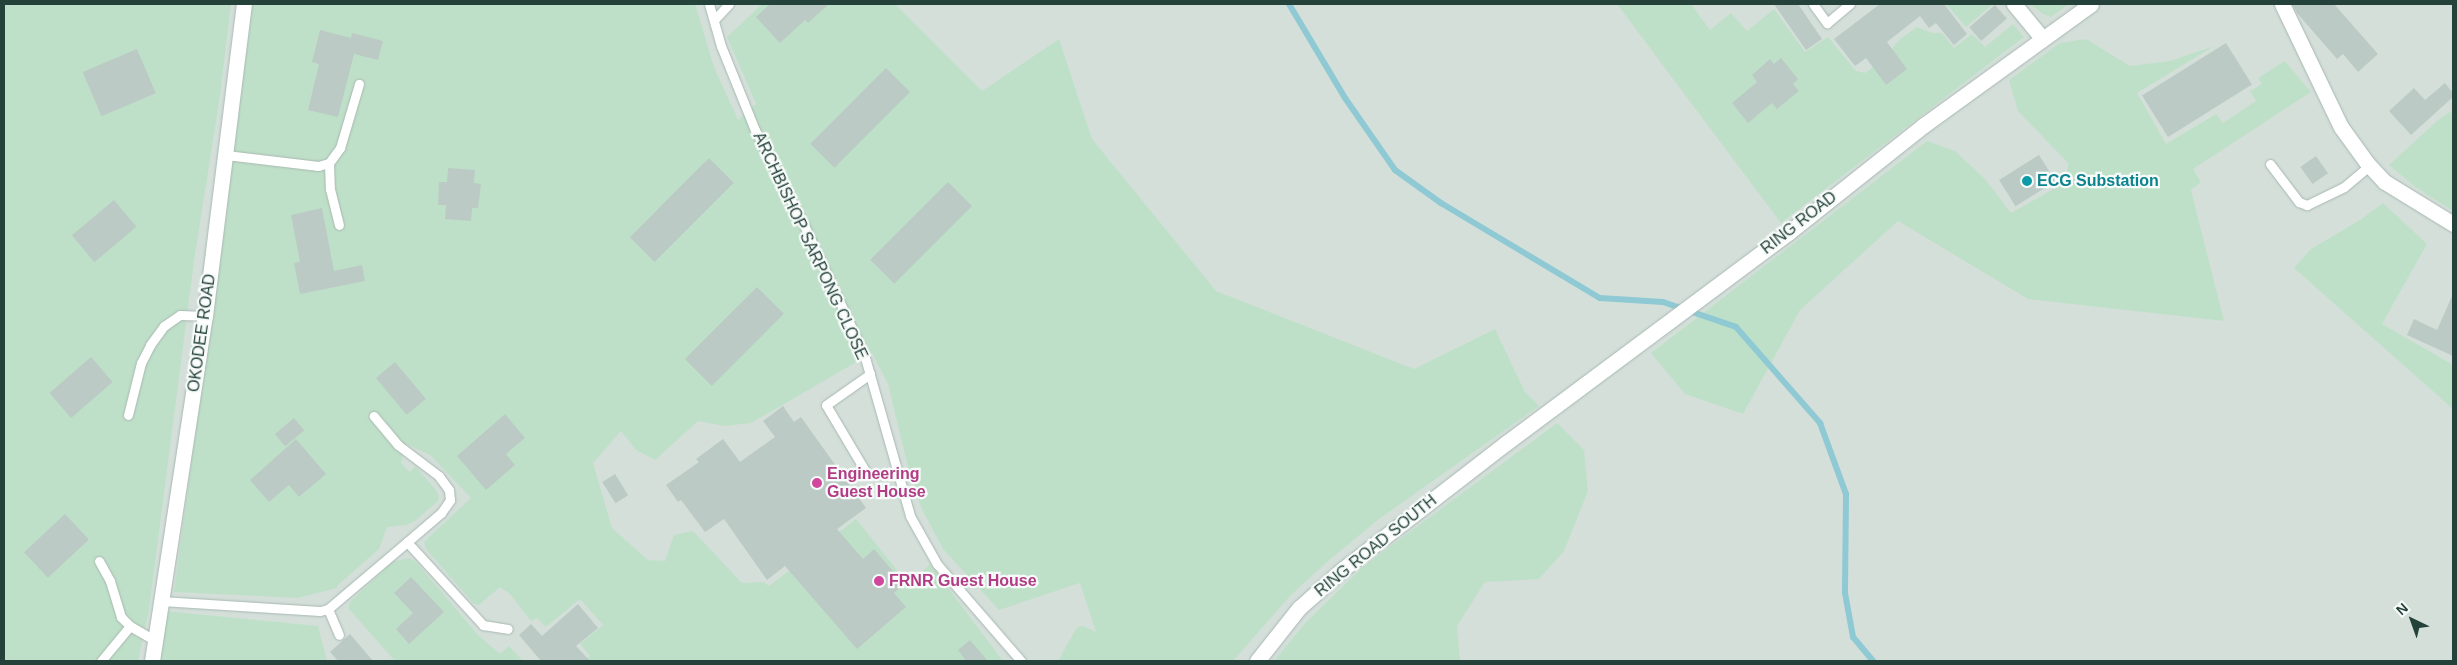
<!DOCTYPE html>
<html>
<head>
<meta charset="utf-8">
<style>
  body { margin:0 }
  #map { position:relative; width:2457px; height:665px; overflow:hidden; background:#e6efeb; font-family:Arial,sans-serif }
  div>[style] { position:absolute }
  .built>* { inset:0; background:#d4dfda; transform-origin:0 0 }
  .green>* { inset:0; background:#bfe0c8 }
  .stream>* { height:6px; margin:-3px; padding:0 3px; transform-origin:3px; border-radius:3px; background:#8ec9d4 }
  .building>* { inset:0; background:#bbcac4; transform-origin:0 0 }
  .roads { filter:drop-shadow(0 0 1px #a8b8b2) drop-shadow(0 0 1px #a8b8b2) }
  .service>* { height:9px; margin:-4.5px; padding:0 4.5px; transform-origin:4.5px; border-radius:4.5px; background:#fff }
  .minor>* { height:15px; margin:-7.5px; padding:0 7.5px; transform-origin:7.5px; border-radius:7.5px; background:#fff }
  .dots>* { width:14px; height:14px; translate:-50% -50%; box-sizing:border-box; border:2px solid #f7fbf9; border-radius:50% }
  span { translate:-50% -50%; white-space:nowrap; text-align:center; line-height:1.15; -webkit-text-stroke:4.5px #f7fbf9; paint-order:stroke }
  .culture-label { font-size:16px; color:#0d838f; font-weight:700 }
  .left { translate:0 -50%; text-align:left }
  .street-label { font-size:16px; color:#24423a }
  .hotel-label { font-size:16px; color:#b23c85; font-weight:700 }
  .frame { position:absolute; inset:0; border:5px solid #24423a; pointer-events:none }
  .north { position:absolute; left:2387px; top:595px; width:50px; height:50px; -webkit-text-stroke:4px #f7fbf9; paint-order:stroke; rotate:318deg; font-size:14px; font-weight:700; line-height:20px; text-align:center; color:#24423a }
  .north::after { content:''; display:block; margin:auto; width:18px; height:22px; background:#24423a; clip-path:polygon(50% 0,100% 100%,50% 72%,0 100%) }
</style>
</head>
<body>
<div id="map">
  <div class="built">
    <div style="left:4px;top:4px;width:2449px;height:657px"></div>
  </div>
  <div class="green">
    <div style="clip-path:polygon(4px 4px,231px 4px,220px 96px,194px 261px,149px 610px,138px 661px,4px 661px)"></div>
    <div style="clip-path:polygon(253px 4px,695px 4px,714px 67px,738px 120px,756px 104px,727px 37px,762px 4px,895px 4px,982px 91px,1059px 39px,1092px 139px,1216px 291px,1414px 369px,1495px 329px,1525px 392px,1539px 406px,1379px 519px,1327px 562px,1290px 596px,1233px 661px,1058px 661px,1077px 627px,1083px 626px,1096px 632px,1080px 583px,999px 610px,943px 549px,921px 507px,907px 463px,888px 384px,872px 353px,751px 423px,724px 426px,698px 421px,655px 460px,636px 450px,621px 431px,593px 463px,612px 528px,648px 560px,665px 561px,674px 535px,693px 531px,742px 583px,763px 582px,769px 586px,856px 519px,909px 585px,930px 564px,1003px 661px,584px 661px,590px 656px,580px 644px,603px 625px,580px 599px,546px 627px,537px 618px,531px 621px,510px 594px,500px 587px,479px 605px,474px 604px,426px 549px,424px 542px,429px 537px,471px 498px,430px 455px,406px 444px,401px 463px,410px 472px,415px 466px,436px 490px,439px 496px,438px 501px,415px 521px,407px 525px,387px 527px,379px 549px,338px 585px,337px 588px,298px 598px,174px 592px)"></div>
    <div style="clip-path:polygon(1617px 4px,1691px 4px,1710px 30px,1731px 13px,1747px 31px,1774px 9px,1805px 52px,1828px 37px,1856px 71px,1865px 73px,1883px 60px,1900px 39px,1917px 27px,1932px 33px,1942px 33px,1954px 48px,1972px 34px,1985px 47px,2013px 24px,2024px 37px,1781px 223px)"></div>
    <div style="clip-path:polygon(1948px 4px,1993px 4px,1966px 27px,1947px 5px)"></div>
    <div style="clip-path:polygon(2030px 4px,2069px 4px,2051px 17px,2043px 14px)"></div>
    <div style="clip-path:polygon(2086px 39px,2130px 66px,2170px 61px,2214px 46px,2137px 93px,2166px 144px,2216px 114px,2223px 123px,2256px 101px,2250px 91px,2262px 84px,2258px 78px,2285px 61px,2311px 92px,2193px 169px,2201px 182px,2191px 190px,2224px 321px,2028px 299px,1898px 221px,1800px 310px,1743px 414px,1685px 394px,1651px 353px,1927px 141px,1955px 151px,1985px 179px,2011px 213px,2066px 182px,2068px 163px,2018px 111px,2009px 80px,2060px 43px)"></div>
    <div style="clip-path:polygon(2453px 110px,2453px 211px,2414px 186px,2389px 165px,2437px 121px)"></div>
    <div style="clip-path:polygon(2383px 203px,2427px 244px,2382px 324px,2453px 365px,2453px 409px,2294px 268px,2311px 249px,2360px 220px)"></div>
    <div style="clip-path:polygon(1557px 423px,1584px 450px,1588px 491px,1564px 551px,1539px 579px,1485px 582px,1457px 626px,1460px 661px,1274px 661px,1306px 622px,1365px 565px)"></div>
    <div style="clip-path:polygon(409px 558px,416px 562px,479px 636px,500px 654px,509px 646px,523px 661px,395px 661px,348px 608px,350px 602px,392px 562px)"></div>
    <div style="clip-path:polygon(165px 611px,318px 626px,327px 661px,158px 661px)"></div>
  </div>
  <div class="stream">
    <div style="left:1289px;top:4px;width:109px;rotate:59.2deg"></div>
    <div style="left:1345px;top:98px;width:88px;rotate:55.2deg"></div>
    <div style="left:1395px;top:170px;width:57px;rotate:35.7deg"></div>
    <div style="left:1441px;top:203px;width:185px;rotate:30.9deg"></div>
    <div style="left:1600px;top:298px;width:63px;rotate:3.6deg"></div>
    <div style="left:1663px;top:302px;width:77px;rotate:18.9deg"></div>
    <div style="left:1736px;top:327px;width:128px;rotate:48.8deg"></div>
    <div style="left:1820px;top:423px;width:76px;rotate:69.9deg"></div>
    <div style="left:1846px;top:494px;width:99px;rotate:90.6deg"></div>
    <div style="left:1845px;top:593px;width:45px;rotate:79.7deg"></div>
    <div style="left:1853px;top:637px;width:31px;rotate:50deg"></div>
  </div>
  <div class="building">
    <div style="clip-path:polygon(770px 4px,829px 4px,808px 23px,805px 20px,780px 43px,756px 17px)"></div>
    <div style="clip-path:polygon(1774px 4px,1798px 4px,1822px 39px,1806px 50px)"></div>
    <div style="clip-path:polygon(1880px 4px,1944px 4px,1967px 34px,1954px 45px,1936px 23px,1929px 28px,1920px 16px,1887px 42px,1907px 69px,1886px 85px,1866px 58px,1855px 66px,1834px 39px)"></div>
    <div style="clip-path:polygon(2292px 4px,2334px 4px,2378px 54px,2358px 72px,2343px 54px,2337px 59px,2297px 13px)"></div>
    <div style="left:1995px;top:5px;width:18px;height:34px;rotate:49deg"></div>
    <div style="clip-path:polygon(320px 30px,351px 38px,352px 33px,383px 41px,378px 60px,354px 54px,338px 117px,308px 110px,319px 64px,312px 62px)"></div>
    <div style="left:2226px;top:43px;width:49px;height:99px;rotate:58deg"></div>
    <div style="left:137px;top:49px;width:48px;height:59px;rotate:67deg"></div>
    <div style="clip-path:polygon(1781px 58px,1798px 79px,1793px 84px,1799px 91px,1777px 109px,1772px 103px,1748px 123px,1732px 103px,1757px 82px,1752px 75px,1770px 59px,1774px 64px)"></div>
    <div style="left:886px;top:68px;width:34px;height:107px;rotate:45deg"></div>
    <div style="clip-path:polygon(2445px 83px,2453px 93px,2453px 97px,2411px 135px,2389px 111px,2414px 88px,2425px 100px)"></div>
    <div style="left:2039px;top:155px;width:31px;height:47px;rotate:58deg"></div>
    <div style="left:2316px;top:156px;width:21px;height:19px;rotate:55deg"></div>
    <div style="left:709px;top:158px;width:35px;height:112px;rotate:45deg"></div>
    <div style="clip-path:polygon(448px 168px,475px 170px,474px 183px,481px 184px,478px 208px,472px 208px,471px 221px,445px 219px,446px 205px,438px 205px,439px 182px,447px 182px)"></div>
    <div style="left:948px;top:182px;width:34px;height:110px;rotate:45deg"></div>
    <div style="left:114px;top:200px;width:35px;height:55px;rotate:50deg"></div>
    <div style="clip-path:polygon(322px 208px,334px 271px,362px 265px,365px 281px,300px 294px,294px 263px,300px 262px,291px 215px)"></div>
    <div style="left:757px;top:287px;width:38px;height:102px;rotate:45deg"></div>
    <div style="clip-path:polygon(2453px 294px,2453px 356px,2407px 335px,2414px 319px,2437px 330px)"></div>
    <div style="left:91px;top:357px;width:33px;height:55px;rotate:49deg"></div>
    <div style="left:395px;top:362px;width:48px;height:25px;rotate:50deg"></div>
    <div style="clip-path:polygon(783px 406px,794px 422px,801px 417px,866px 508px,837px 529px,863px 559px,874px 549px,904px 584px,894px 593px,906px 607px,857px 649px,785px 566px,767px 580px,724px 519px,705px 532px,681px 500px,678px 502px,666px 485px,699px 462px,696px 459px,723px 439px,740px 462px,775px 437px,763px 421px)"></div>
    <div style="clip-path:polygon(505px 414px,525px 438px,506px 454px,515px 465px,486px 490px,457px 456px)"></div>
    <div style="left:294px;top:418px;width:16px;height:25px;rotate:50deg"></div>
    <div style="clip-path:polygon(296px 439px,326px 474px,299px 497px,289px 485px,269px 502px,250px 480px)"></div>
    <div style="left:615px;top:474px;width:25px;height:15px;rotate:58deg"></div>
    <div style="left:65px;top:514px;width:35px;height:56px;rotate:47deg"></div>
    <div style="clip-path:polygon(411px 577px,444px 612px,409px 644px,396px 629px,413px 613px,394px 593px)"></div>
    <div style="clip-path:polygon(578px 604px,598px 628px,576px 646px,590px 661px,541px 661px,519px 635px,531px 624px,542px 636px)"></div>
    <div style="clip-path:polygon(350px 634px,373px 661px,338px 661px,330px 652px)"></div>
    <div style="clip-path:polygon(970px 640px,988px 661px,966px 661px,958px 650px)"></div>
  </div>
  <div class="roads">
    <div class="service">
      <div style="left:709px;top:4px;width:44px;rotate:74.1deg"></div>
      <div style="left:721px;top:46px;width:91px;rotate:68deg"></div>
      <div style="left:755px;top:130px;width:107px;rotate:62.7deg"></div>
      <div style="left:804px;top:225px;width:142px;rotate:65.1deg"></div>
      <div style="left:864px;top:354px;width:168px;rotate:74.1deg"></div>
      <div style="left:910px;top:516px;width:55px;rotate:60.6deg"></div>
      <div style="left:937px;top:564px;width:128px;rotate:49.1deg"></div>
      <div style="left:1813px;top:4px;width:24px;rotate:54deg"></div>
      <div style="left:1827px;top:23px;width:30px;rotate:-40deg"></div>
      <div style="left:714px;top:20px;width:22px;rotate:-47deg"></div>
      <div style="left:226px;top:155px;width:93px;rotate:6.8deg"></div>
      <div style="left:318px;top:166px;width:11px;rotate:-15deg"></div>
      <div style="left:329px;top:163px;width:19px;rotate:-54deg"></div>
      <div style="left:340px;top:148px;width:67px;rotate:-73.5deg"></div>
      <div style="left:329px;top:163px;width:26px;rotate:88deg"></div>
      <div style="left:330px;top:189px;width:37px;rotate:76deg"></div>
      <div style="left:2270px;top:164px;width:48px;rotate:52.7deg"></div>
      <div style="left:2299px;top:202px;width:9px;rotate:21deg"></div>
      <div style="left:2307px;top:205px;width:41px;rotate:-25.9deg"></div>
      <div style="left:2344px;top:187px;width:33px;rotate:-40deg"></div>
      <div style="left:128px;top:415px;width:54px;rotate:-76deg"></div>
      <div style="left:141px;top:363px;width:20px;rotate:-63deg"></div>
      <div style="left:150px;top:345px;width:24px;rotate:-54deg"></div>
      <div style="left:164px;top:326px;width:19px;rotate:-35deg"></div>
      <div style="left:180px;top:315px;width:25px;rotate:2deg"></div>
      <div style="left:867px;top:474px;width:80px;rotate:-120.7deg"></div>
      <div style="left:826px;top:405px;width:54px;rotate:-35.2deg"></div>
      <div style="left:407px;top:542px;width:113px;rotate:47.5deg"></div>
      <div style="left:483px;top:625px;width:25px;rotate:9deg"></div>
      <div style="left:99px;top:561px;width:23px;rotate:61deg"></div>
      <div style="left:110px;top:581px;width:38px;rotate:73deg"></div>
      <div style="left:121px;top:617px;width:13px;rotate:45deg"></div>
      <div style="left:130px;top:626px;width:30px;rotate:30deg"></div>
      <div style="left:161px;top:601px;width:159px;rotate:3.6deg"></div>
      <div style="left:320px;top:611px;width:8px;rotate:-14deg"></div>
      <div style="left:328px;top:609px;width:104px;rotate:-40.3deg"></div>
      <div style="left:407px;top:542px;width:45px;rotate:-40.5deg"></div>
      <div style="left:441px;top:513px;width:16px;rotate:-55deg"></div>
      <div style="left:450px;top:500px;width:10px;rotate:-96deg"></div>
      <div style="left:449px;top:490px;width:17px;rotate:-126deg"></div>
      <div style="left:439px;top:476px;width:51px;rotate:-142.9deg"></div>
      <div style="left:398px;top:445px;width:38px;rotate:-130deg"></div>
      <div style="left:328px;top:609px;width:28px;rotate:67deg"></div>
      <div style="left:101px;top:661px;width:45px;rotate:-50.4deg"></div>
    </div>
    <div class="minor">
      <div style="left:2014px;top:4px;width:45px;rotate:50.4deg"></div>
      <div style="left:2282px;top:4px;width:136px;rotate:64.4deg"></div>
      <div style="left:2341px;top:127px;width:44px;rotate:54.2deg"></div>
      <div style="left:2367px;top:163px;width:26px;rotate:47deg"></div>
      <div style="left:2385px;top:182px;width:80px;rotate:31.7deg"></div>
      <div style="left:152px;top:661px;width:349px;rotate:-81.3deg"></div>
      <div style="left:205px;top:316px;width:314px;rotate:-82.9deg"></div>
      <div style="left:1257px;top:661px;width:68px;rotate:-51.6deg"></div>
      <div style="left:1299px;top:608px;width:59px;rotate:-41.6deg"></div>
      <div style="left:1343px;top:569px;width:206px;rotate:-37.7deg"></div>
      <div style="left:1506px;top:443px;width:352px;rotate:-36.7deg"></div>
      <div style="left:1788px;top:233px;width:174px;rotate:-38.5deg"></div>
      <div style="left:1924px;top:125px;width:206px;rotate:-35.9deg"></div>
    </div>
  </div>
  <div class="dots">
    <div style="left:2027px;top:181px;background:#0f9aa8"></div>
    <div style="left:817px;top:483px;background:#d1479c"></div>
    <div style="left:879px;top:581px;background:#d1479c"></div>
  </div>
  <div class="culture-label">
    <span class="left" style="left:2037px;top:181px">ECG Substation</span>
  </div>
  <div class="street-label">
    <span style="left:1799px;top:223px;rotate:-38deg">RING ROAD</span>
    <span style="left:810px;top:246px;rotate:65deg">ARCHBISHOP SARPONG CLOSE</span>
    <span style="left:202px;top:333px;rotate:-82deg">OKODEE ROAD</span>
    <span style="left:1376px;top:546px;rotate:-39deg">RING ROAD SOUTH</span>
  </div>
  <div class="hotel-label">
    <span class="left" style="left:827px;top:483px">Engineering<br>Guest House</span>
    <span class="left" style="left:889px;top:581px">FRNR Guest House</span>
  </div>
  <div class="frame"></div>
  <div class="north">N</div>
</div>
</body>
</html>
